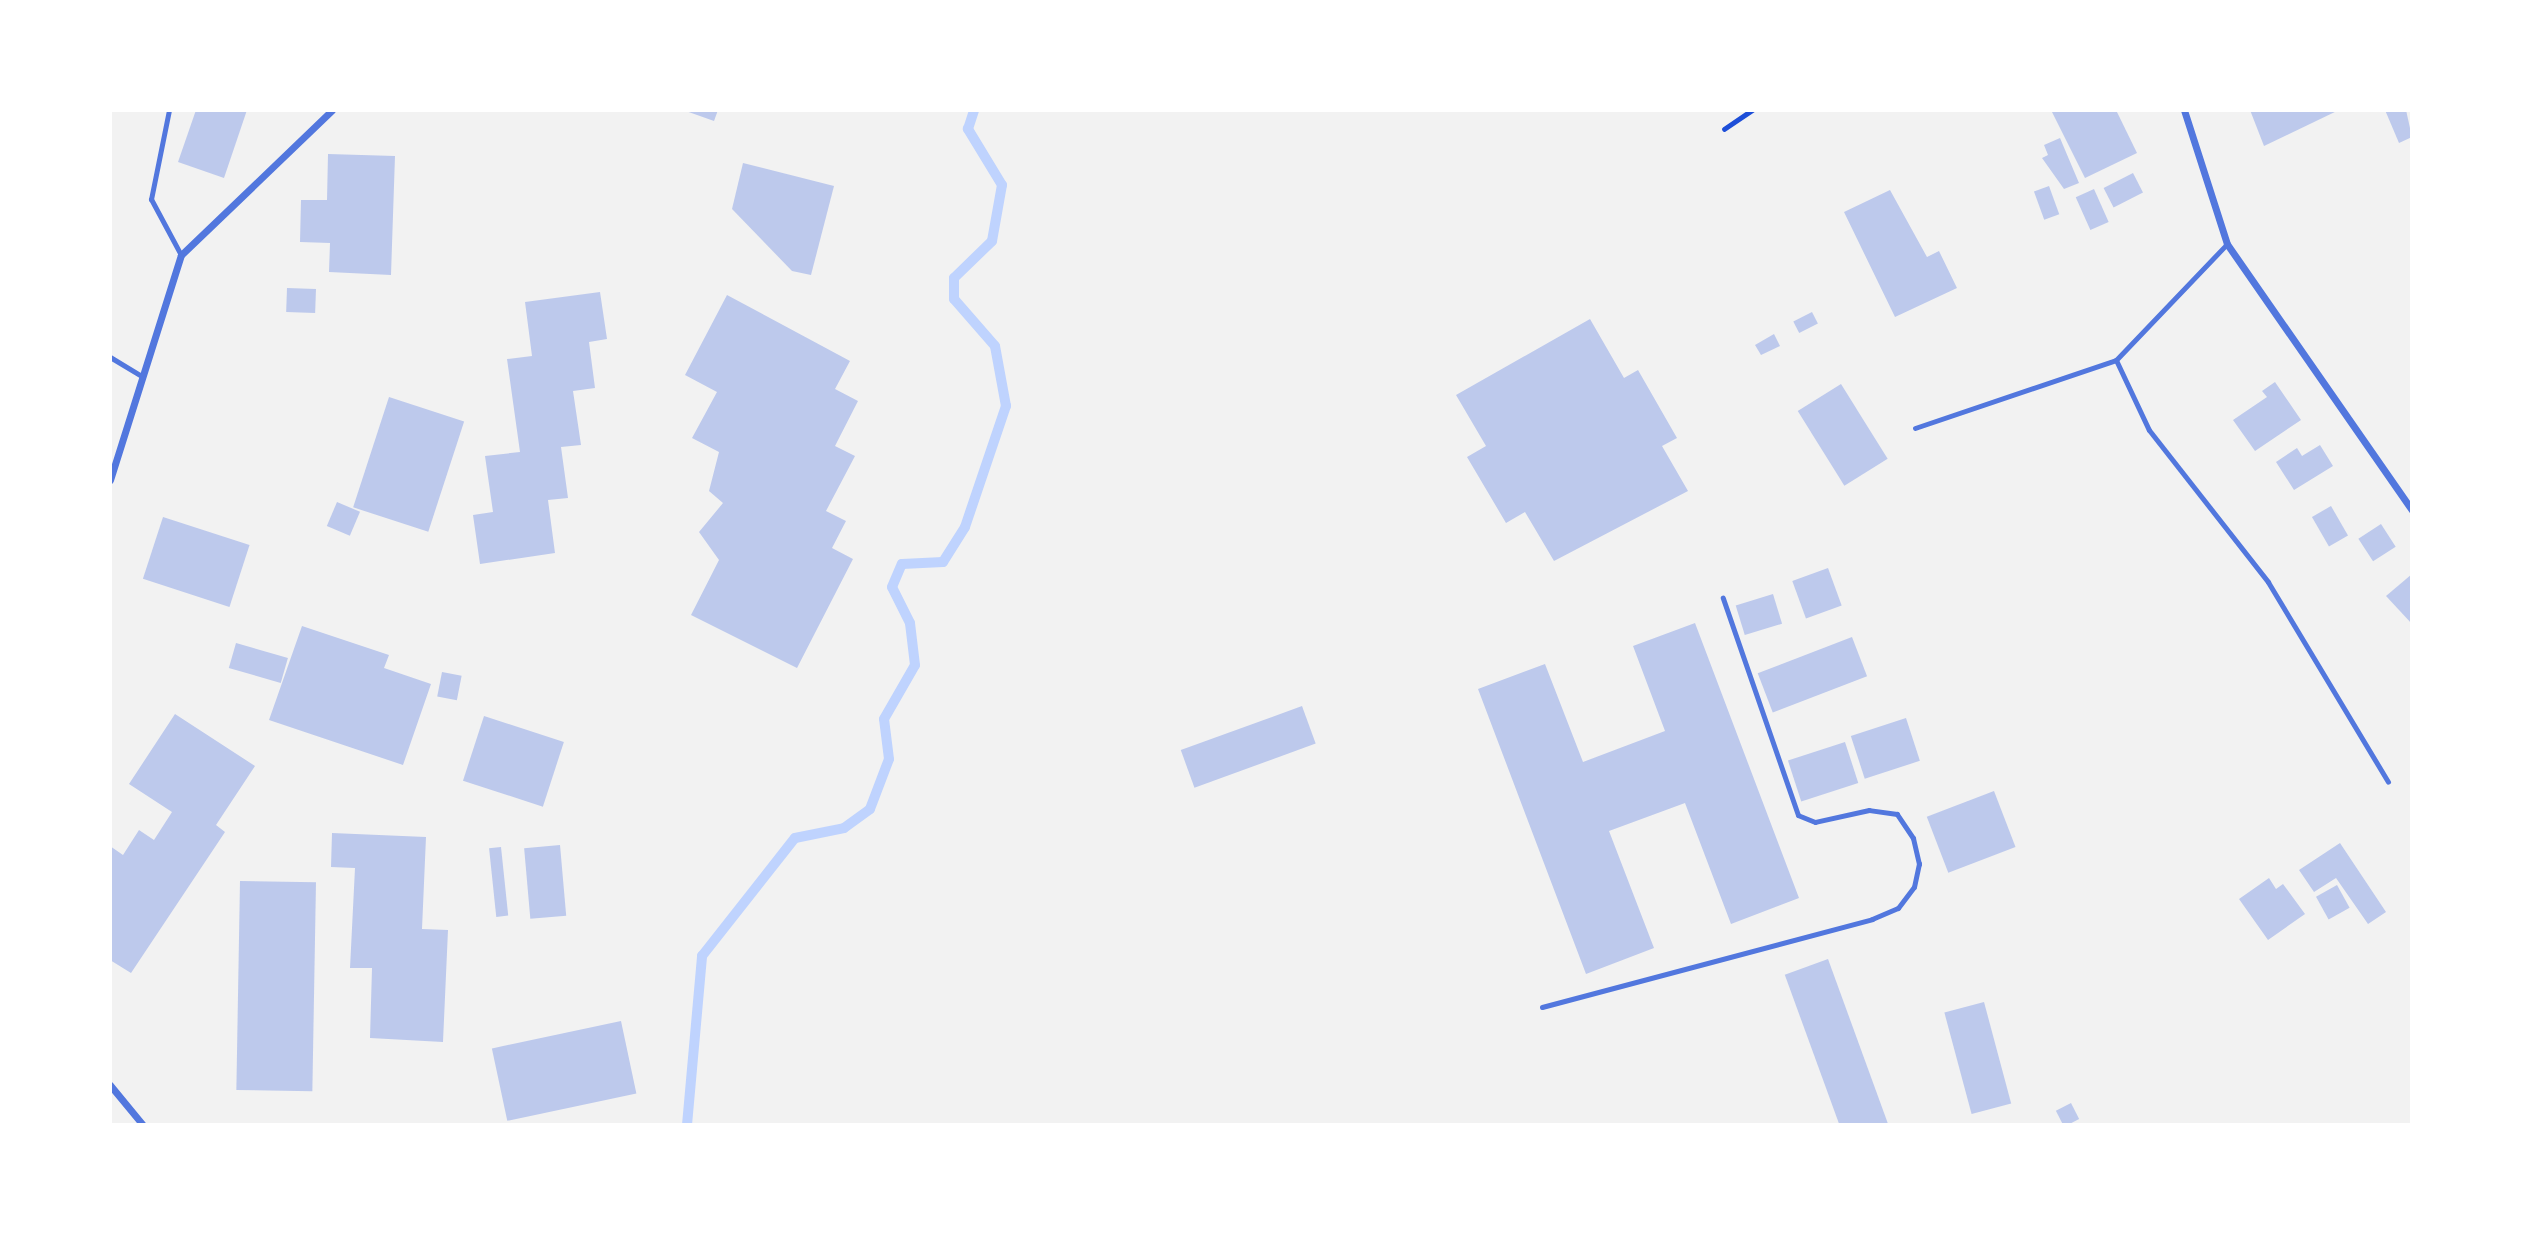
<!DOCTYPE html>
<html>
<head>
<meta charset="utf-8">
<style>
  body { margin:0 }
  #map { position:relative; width:2522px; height:1235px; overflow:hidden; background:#f2f2f2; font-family:Manrope,sans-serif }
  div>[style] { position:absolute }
  .stream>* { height:10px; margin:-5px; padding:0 5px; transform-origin:5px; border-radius:5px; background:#bfd3fe }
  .building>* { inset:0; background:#bdc9ec; transform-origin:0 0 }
  .path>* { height:4.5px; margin:-2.25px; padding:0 2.25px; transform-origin:2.25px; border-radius:2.25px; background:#1d4ed8 }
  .service>* { height:5px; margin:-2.5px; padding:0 2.5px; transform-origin:2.5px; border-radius:2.5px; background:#5277de }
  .minor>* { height:7px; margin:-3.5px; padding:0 3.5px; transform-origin:3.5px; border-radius:3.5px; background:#5277de }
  span { translate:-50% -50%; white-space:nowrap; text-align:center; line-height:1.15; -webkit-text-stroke:7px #fff; paint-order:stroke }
  .frame { position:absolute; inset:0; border:112px solid #fff; pointer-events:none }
</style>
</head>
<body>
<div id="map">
  <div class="stream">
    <div style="left:687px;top:1125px;width:170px;rotate:-84.9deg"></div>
    <div style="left:702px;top:956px;width:150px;rotate:-51.8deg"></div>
    <div style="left:795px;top:838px;width:50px;rotate:-11.5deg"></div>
    <div style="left:844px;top:828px;width:32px;rotate:-36deg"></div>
    <div style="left:870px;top:809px;width:53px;rotate:-69.2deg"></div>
    <div style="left:889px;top:759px;width:40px;rotate:-97.1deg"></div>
    <div style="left:884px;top:719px;width:62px;rotate:-60.1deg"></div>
    <div style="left:915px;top:665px;width:42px;rotate:-96.8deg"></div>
    <div style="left:910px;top:623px;width:40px;rotate:-116.6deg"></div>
    <div style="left:892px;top:587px;width:25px;rotate:-67deg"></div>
    <div style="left:902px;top:564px;width:41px;rotate:-2.8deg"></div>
    <div style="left:943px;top:562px;width:41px;rotate:-57.8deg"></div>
    <div style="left:965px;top:527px;width:128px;rotate:-71.3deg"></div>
    <div style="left:1006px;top:406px;width:61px;rotate:-100.4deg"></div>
    <div style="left:995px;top:346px;width:62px;rotate:-131.1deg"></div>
    <div style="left:954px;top:299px;width:21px;rotate:-90deg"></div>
    <div style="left:954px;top:278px;width:53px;rotate:-44.2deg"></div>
    <div style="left:992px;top:241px;width:57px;rotate:-79.9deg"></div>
    <div style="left:1002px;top:185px;width:66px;rotate:-121.3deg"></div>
    <div style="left:968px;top:129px;width:20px;rotate:-72deg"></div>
  </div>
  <div class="building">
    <div style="clip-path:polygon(196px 110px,247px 110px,224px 178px,178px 162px)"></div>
    <div style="clip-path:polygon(683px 110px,718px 110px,714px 121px)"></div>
    <div style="clip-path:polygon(2051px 110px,2116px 110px,2137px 153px,2085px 178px)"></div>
    <div style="clip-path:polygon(2250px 110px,2339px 110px,2264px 146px)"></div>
    <div style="clip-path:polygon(2385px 110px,2406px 110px,2412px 137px,2399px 143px)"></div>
    <div style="clip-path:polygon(2060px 138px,2079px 183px,2064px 189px,2042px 158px,2048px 155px,2044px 145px)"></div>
    <div style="clip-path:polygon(328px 154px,395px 156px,391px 275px,329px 272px,330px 243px,300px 242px,301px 200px,327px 200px)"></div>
    <div style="clip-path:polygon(743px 163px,834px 186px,811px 275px,792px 271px,732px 209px)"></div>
    <div style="left:2133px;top:173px;width:22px;height:33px;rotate:63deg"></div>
    <div style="left:2049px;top:186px;width:30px;height:16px;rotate:70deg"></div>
    <div style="left:2094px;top:189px;width:36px;height:20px;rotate:66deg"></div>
    <div style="clip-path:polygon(1890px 190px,1927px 257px,1939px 251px,1957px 288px,1895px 317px,1844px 212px)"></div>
    <div style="left:287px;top:288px;width:29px;height:24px;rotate:2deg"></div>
    <div style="clip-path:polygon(600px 292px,607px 339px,589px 342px,595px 388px,573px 391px,581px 445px,561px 447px,568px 498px,548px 500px,555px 553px,480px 564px,473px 515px,493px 512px,485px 456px,520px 452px,507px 359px,532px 356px,525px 302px)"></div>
    <div style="clip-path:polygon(727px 295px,850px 361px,835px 389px,858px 401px,835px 446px,855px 456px,826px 511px,846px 521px,832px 548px,853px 559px,797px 668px,691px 615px,719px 560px,699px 532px,723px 503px,709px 491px,719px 452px,692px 438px,717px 392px,685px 375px)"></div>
    <div style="left:1812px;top:312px;width:13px;height:21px;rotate:63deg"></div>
    <div style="clip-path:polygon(1590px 319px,1624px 378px,1638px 370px,1677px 438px,1662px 446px,1688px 491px,1554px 561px,1525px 512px,1506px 523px,1467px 457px,1486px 446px,1456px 395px)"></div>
    <div style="clip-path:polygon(1774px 334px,1780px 346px,1761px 355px,1755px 345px)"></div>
    <div style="clip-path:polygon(2275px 382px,2301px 420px,2255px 451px,2233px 420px,2267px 397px,2262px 391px)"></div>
    <div style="left:1841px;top:384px;width:88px;height:51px;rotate:58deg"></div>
    <div style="left:389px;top:397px;width:79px;height:116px;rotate:18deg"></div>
    <div style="clip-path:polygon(2320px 445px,2333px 466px,2294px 490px,2276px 462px,2297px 448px,2302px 456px)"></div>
    <div style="left:337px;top:502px;width:25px;height:26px;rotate:23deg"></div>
    <div style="left:2331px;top:506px;width:34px;height:22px;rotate:60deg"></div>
    <div style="left:163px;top:517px;width:91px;height:65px;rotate:18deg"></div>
    <div style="left:2381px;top:524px;width:27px;height:27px;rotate:57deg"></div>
    <div style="left:1828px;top:568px;width:40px;height:38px;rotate:70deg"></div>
    <div style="clip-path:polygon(2412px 574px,2412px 624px,2386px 596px)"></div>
    <div style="left:1773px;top:594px;width:31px;height:39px;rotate:73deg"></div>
    <div style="clip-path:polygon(1695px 623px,1799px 898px,1731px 924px,1685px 803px,1609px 831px,1654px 948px,1586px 974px,1478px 689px,1545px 664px,1583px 762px,1665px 731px,1633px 646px)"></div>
    <div style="clip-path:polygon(302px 626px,389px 655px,384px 668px,431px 684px,403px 765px,269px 720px)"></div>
    <div style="left:1852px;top:637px;width:42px;height:101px;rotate:69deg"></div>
    <div style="left:236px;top:643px;width:54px;height:26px;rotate:16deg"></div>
    <div style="left:442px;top:672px;width:20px;height:25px;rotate:11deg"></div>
    <div style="left:1302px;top:706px;width:40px;height:129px;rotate:70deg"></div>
    <div style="clip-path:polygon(175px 714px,255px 766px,216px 825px,225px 832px,131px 973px,110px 960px,110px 846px,123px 855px,139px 830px,154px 840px,172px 812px,129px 784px)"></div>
    <div style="left:484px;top:716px;width:84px;height:68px;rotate:18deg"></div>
    <div style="left:1906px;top:718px;width:45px;height:58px;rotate:72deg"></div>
    <div style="left:1845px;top:742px;width:43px;height:60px;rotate:72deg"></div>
    <div style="left:1994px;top:791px;width:60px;height:72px;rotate:69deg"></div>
    <div style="clip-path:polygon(332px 833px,426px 837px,422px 929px,448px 930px,443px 1042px,370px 1038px,372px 968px,350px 968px,355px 868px,331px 867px)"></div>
    <div style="clip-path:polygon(2340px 843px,2386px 912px,2368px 924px,2336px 878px,2314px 892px,2299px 870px)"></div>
    <div style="left:560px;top:845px;width:71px;height:36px;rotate:85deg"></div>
    <div style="left:501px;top:847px;width:69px;height:12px;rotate:84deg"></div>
    <div style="clip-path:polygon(2269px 878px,2276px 889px,2283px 884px,2305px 914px,2268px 940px,2239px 899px)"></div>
    <div style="left:240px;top:881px;width:76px;height:209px;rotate:1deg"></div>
    <div style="left:2337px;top:885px;width:26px;height:24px;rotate:61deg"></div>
    <div style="left:1828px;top:959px;width:177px;height:46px;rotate:70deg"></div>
    <div style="left:1984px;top:1002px;width:105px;height:41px;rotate:75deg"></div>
    <div style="left:621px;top:1021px;width:74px;height:132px;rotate:78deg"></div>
    <div style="left:2071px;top:1103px;width:18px;height:17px;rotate:63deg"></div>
  </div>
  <div class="path">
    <div style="left:1724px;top:129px;width:34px;rotate:-34deg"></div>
  </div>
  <div class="service">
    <div style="left:169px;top:110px;width:91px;rotate:101.4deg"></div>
    <div style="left:151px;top:199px;width:64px;rotate:61.8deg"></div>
    <div style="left:110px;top:357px;width:37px;rotate:31deg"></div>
    <div style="left:2116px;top:360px;width:77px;rotate:64.8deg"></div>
    <div style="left:2149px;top:430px;width:193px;rotate:51.9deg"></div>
    <div style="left:2268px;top:582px;width:233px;rotate:59deg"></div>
    <div style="left:1915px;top:428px;width:212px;rotate:-18.7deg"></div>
    <div style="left:2116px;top:360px;width:161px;rotate:-46.3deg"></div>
    <div style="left:1542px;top:1007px;width:342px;rotate:-14.9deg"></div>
    <div style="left:1872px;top:919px;width:28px;rotate:-23deg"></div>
    <div style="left:1898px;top:908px;width:26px;rotate:-53deg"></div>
    <div style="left:1914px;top:887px;width:24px;rotate:-78deg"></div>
    <div style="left:1919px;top:864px;width:27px;rotate:-103deg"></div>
    <div style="left:1913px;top:838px;width:29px;rotate:-124deg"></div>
    <div style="left:1897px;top:814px;width:28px;rotate:-172deg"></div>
    <div style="left:1869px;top:810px;width:55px;rotate:167.5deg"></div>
    <div style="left:1815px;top:822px;width:18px;rotate:-158deg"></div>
    <div style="left:1798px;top:815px;width:230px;rotate:-109.1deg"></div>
  </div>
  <div class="minor">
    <div style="left:2184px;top:110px;width:141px;rotate:72.2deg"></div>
    <div style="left:2227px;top:244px;width:324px;rotate:55.2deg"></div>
    <div style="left:110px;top:480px;width:236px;rotate:-72.5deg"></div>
    <div style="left:181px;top:255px;width:209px;rotate:-43.8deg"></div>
    <div style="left:110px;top:1085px;width:52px;rotate:50.5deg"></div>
  </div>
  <div class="frame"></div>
</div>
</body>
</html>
